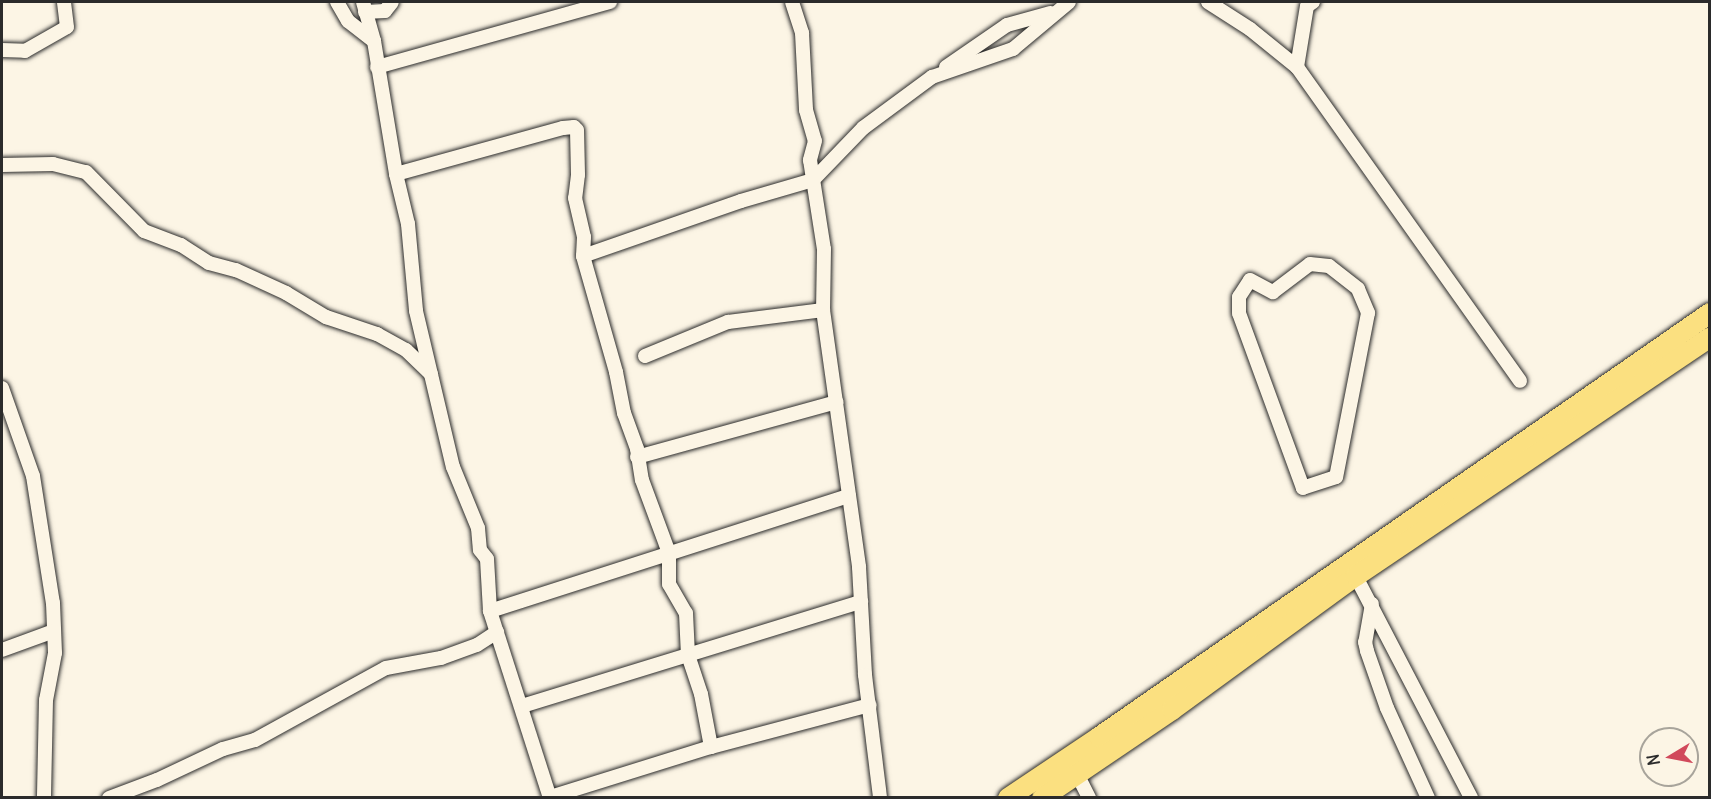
<!DOCTYPE html>
<html>
<head>
<meta charset="utf-8">
<style>
  body { margin:0 }
  #map { position:relative; width:1711px; height:799px; overflow:hidden; background:#fcf5e5; font-family:Delius,sans-serif }
  div>[style] { position:absolute }
  .roads { filter:drop-shadow(0 0 2px #2b2b2b) drop-shadow(0 0 2px #2b2b2b) }
  .minor>* { height:14px; margin:-7px; padding:0 7px; transform-origin:7px; border-radius:7px; background:#fcf5e5 }
  .highway>* { height:20px; margin:-10px; padding:0 10px; transform-origin:10px; border-radius:10px; background:#fbe080 }
  span { translate:-50% -50%; white-space:nowrap; text-align:center; line-height:1.15; -webkit-text-stroke:6px #fcf5e5; paint-order:stroke }
  .frame { position:absolute; inset:0; border:3px solid #2b2b2b; pointer-events:none }
  .north { position:absolute; left:1639px; top:727px; width:60px; height:60px; box-sizing:border-box; background:#fcf5e5; border:2px solid #a8a49b; border-radius:50%; rotate:260deg; font-size:16px; font-weight:700; line-height:24px; text-align:center; color:#2b2b2b }
  .north::after { content:''; display:block; margin:auto; width:21px; height:27px; background:#d1495b; clip-path:polygon(50% 0,100% 100%,50% 72%,0 100%) }
</style>
</head>
<body>
<div id="map">
  <div class="roads">
    <div class="minor">
      <div style="left:337px;top:2px;width:22px;rotate:60deg"></div>
      <div style="left:348px;top:21px;width:33px;rotate:38deg"></div>
      <div style="left:363px;top:2px;width:41px;rotate:74.2deg"></div>
      <div style="left:374px;top:41px;width:135px;rotate:80.6deg"></div>
      <div style="left:396px;top:174px;width:51px;rotate:76.5deg"></div>
      <div style="left:408px;top:224px;width:87px;rotate:84.7deg"></div>
      <div style="left:416px;top:311px;width:160px;rotate:76.7deg"></div>
      <div style="left:453px;top:467px;width:66px;rotate:67.7deg"></div>
      <div style="left:478px;top:528px;width:22px;rotate:85deg"></div>
      <div style="left:480px;top:550px;width:11px;rotate:52deg"></div>
      <div style="left:487px;top:559px;width:52px;rotate:86.7deg"></div>
      <div style="left:490px;top:611px;width:196px;rotate:72.2deg"></div>
      <div style="left:792px;top:2px;width:33px;rotate:72deg"></div>
      <div style="left:802px;top:33px;width:77px;rotate:87deg"></div>
      <div style="left:806px;top:110px;width:32px;rotate:74deg"></div>
      <div style="left:815px;top:141px;width:20px;rotate:105deg"></div>
      <div style="left:810px;top:160px;width:90px;rotate:81.1deg"></div>
      <div style="left:824px;top:249px;width:61px;rotate:90.9deg"></div>
      <div style="left:823px;top:310px;width:260px;rotate:82deg"></div>
      <div style="left:859px;top:567px;width:108px;rotate:86.8deg"></div>
      <div style="left:865px;top:675px;width:124px;rotate:83deg"></div>
      <div style="left:1208px;top:2px;width:50px;rotate:32.7deg"></div>
      <div style="left:1250px;top:29px;width:60px;rotate:39deg"></div>
      <div style="left:1313px;top:2px;width:7px;rotate:146deg"></div>
      <div style="left:1307px;top:6px;width:62px;rotate:99.3deg"></div>
      <div style="left:1297px;top:67px;width:385px;rotate:54.6deg"></div>
      <div style="left:365px;top:12px;width:20px;rotate:-3deg"></div>
      <div style="left:385px;top:11px;width:11px;rotate:-52deg"></div>
      <div style="left:2px;top:50px;width:23px;rotate:2deg"></div>
      <div style="left:25px;top:51px;width:48px;rotate:-29.7deg"></div>
      <div style="left:67px;top:27px;width:25px;rotate:-97deg"></div>
      <div style="left:377px;top:67px;width:242px;rotate:-15.6deg"></div>
      <div style="left:946px;top:67px;width:74px;rotate:-34.5deg"></div>
      <div style="left:1007px;top:25px;width:45px;rotate:-15.6deg"></div>
      <div style="left:2px;top:165px;width:51px;rotate:-1.1deg"></div>
      <div style="left:53px;top:164px;width:34px;rotate:14deg"></div>
      <div style="left:86px;top:172px;width:83px;rotate:45.5deg"></div>
      <div style="left:144px;top:231px;width:40px;rotate:21deg"></div>
      <div style="left:181px;top:245px;width:33px;rotate:33deg"></div>
      <div style="left:209px;top:263px;width:28px;rotate:15deg"></div>
      <div style="left:236px;top:270px;width:55px;rotate:24.7deg"></div>
      <div style="left:286px;top:293px;width:47px;rotate:31deg"></div>
      <div style="left:326px;top:317px;width:54px;rotate:18.4deg"></div>
      <div style="left:377px;top:334px;width:33px;rotate:29deg"></div>
      <div style="left:406px;top:350px;width:35px;rotate:44deg"></div>
      <div style="left:396px;top:174px;width:173px;rotate:-15.4deg"></div>
      <div style="left:563px;top:128px;width:11px;rotate:-5deg"></div>
      <div style="left:574px;top:127px;width:4px;rotate:45deg"></div>
      <div style="left:577px;top:130px;width:45px;rotate:88.7deg"></div>
      <div style="left:578px;top:175px;width:23px;rotate:97deg"></div>
      <div style="left:575px;top:198px;width:40px;rotate:77deg"></div>
      <div style="left:584px;top:237px;width:19px;rotate:93deg"></div>
      <div style="left:583px;top:256px;width:121px;rotate:74.1deg"></div>
      <div style="left:616px;top:372px;width:42px;rotate:79deg"></div>
      <div style="left:624px;top:413px;width:38px;rotate:70deg"></div>
      <div style="left:637px;top:449px;width:31px;rotate:81deg"></div>
      <div style="left:642px;top:480px;width:78px;rotate:69.7deg"></div>
      <div style="left:669px;top:553px;width:31px;rotate:90deg"></div>
      <div style="left:669px;top:584px;width:34px;rotate:60deg"></div>
      <div style="left:686px;top:613px;width:42px;rotate:87.3deg"></div>
      <div style="left:688px;top:655px;width:41px;rotate:71.6deg"></div>
      <div style="left:701px;top:694px;width:54px;rotate:79.3deg"></div>
      <div style="left:583px;top:256px;width:167px;rotate:-19.2deg"></div>
      <div style="left:741px;top:201px;width:75px;rotate:-16.3deg"></div>
      <div style="left:813px;top:180px;width:72px;rotate:-46.1deg"></div>
      <div style="left:863px;top:128px;width:86px;rotate:-36.5deg"></div>
      <div style="left:932px;top:77px;width:86px;rotate:-19.1deg"></div>
      <div style="left:1013px;top:49px;width:73px;rotate:-40deg"></div>
      <div style="left:1310px;top:264px;width:19px;rotate:6deg"></div>
      <div style="left:1329px;top:266px;width:37px;rotate:38deg"></div>
      <div style="left:1358px;top:289px;width:26px;rotate:67deg"></div>
      <div style="left:1368px;top:313px;width:167px;rotate:101deg"></div>
      <div style="left:1336px;top:477px;width:35px;rotate:162deg"></div>
      <div style="left:1303px;top:488px;width:186px;rotate:-110.1deg"></div>
      <div style="left:1239px;top:313px;width:16px;rotate:-90deg"></div>
      <div style="left:1239px;top:297px;width:20px;rotate:-57deg"></div>
      <div style="left:1250px;top:280px;width:26px;rotate:28deg"></div>
      <div style="left:1273px;top:292px;width:46px;rotate:-37.1deg"></div>
      <div style="left:645px;top:356px;width:90px;rotate:-22.3deg"></div>
      <div style="left:728px;top:322px;width:96px;rotate:-7.2deg"></div>
      <div style="left:2px;top:388px;width:93px;rotate:70.6deg"></div>
      <div style="left:33px;top:476px;width:129px;rotate:81.1deg"></div>
      <div style="left:53px;top:603px;width:50px;rotate:87.7deg"></div>
      <div style="left:55px;top:653px;width:48px;rotate:100.8deg"></div>
      <div style="left:46px;top:700px;width:98px;rotate:91.2deg"></div>
      <div style="left:637px;top:457px;width:207px;rotate:-15.4deg"></div>
      <div style="left:1353px;top:571px;width:256px;rotate:62.5deg"></div>
      <div style="left:1372px;top:604px;width:39px;rotate:100deg"></div>
      <div style="left:1365px;top:642px;width:9px;rotate:77deg"></div>
      <div style="left:1367px;top:651px;width:60px;rotate:70.7deg"></div>
      <div style="left:1387px;top:708px;width:99px;rotate:65.5deg"></div>
      <div style="left:490px;top:611px;width:377px;rotate:-17.8deg"></div>
      <div style="left:2px;top:650px;width:55px;rotate:-20.1deg"></div>
      <div style="left:522px;top:706px;width:355px;rotate:-17.1deg"></div>
      <div style="left:1077px;top:774px;width:27px;rotate:63deg"></div>
      <div style="left:550px;top:797px;width:169px;rotate:-17.3deg"></div>
      <div style="left:711px;top:747px;width:164px;rotate:-14.8deg"></div>
      <div style="left:109px;top:798px;width:51px;rotate:-20.6deg"></div>
      <div style="left:157px;top:780px;width:73px;rotate:-25.2deg"></div>
      <div style="left:223px;top:749px;width:33px;rotate:-16deg"></div>
      <div style="left:255px;top:740px;width:149px;rotate:-28.8deg"></div>
      <div style="left:386px;top:668px;width:56px;rotate:-10.3deg"></div>
      <div style="left:441px;top:658px;width:38px;rotate:-20deg"></div>
      <div style="left:477px;top:645px;width:24px;rotate:-33deg"></div>
    </div>
    <div class="highway">
      <div style="left:1008px;top:798px;width:110px;rotate:-33.8deg"></div>
      <div style="left:1099px;top:737px;width:744px;rotate:-34.76deg"></div>
      <div style="left:1042px;top:798px;width:157px;rotate:-34.1deg"></div>
      <div style="left:1172px;top:710px;width:228px;rotate:-36.1deg"></div>
      <div style="left:1356px;top:576px;width:427px;rotate:-34deg"></div>
    </div>
  </div>
  <div class="frame"></div>
  <div class="north">N</div>
</div>
</body>
</html>
